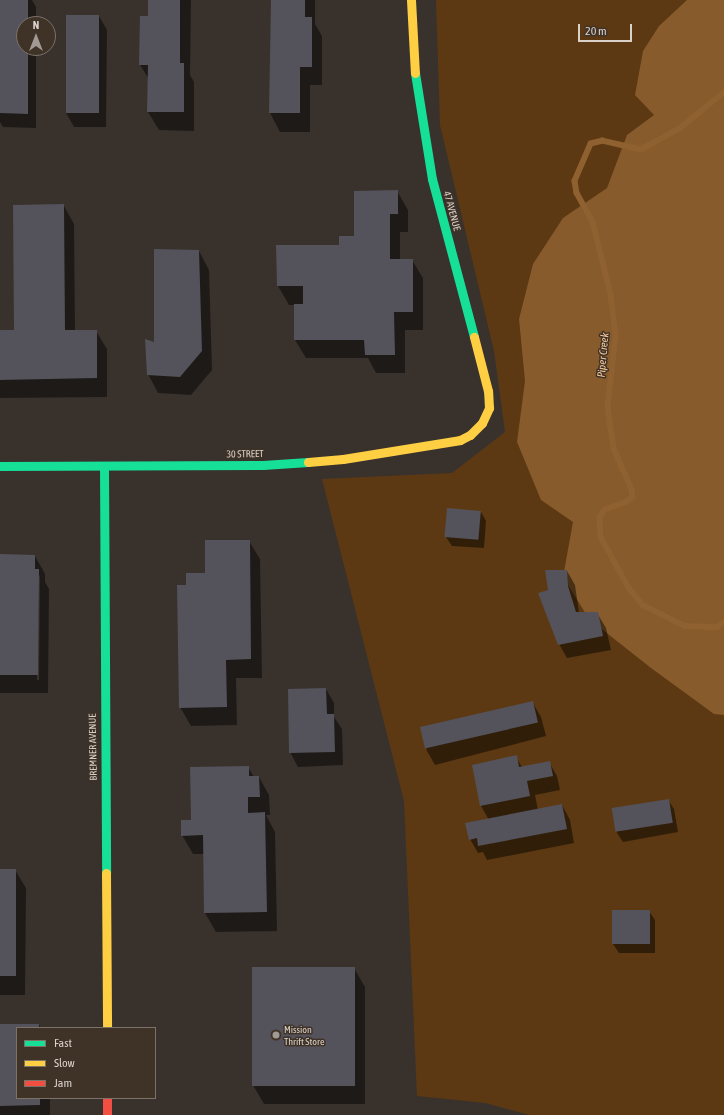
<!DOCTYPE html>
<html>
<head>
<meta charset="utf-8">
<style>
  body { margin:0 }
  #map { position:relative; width:724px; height:1115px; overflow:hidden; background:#39322c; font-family:"Asap Condensed",sans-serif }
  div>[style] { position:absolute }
  .green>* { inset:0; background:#5c3912 }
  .forest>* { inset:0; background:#875b2b }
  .shadow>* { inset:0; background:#0007 }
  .stream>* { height:5.5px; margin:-2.75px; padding:0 2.75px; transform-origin:2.75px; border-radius:2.75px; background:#8f6030 }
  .building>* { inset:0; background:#54525b; transform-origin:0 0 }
  .fast>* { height:9px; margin:-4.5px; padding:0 4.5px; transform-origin:4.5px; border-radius:4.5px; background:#16e098 }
  .slow>* { height:9px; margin:-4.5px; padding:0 4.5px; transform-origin:4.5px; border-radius:4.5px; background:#ffcf43 }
  .jam>* { height:9px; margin:-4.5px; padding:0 4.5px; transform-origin:4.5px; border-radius:4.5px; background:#f24e42 }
  .dots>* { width:11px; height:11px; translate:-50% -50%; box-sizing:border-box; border:2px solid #3f3226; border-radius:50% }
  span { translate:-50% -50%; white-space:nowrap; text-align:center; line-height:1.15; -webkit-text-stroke:3px #3f3226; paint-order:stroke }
  .street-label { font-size:10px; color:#d9d1ca }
  .poi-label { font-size:10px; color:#d9d1ca }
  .left { translate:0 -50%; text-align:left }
  .water-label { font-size:11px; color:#f9cca2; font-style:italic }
  .legend { position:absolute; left:16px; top:1027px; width:140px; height:72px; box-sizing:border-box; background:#3f3226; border:1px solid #7d7268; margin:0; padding:5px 7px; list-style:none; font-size:12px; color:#d9d1ca }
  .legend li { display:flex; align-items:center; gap:8px; height:20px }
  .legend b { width:20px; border:1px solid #7d7268 }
  .north { position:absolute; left:16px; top:16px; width:40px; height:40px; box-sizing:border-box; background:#3f3226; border:1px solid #7d7268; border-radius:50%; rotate:0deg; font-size:11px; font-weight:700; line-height:16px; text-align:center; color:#d9d1ca }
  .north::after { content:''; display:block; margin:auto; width:14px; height:18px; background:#a19993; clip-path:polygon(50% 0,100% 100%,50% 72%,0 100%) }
  .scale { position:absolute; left:578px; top:24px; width:54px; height:18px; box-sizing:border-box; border:2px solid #d9d1ca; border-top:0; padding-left:5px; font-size:12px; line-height:14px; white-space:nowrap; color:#d9d1ca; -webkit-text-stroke:3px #3f3226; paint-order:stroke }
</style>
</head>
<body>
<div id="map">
  <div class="green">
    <div style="clip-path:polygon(436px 0,724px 0,724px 1115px,530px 1115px,485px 1103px,417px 1096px,404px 801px,322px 479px,452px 473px,505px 432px,494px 351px,440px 125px)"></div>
  </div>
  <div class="forest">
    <div style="clip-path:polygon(687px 0,724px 0,724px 715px,714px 714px,651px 668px,589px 619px,563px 577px,573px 522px,541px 500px,517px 442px,525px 381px,519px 319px,533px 264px,563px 218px,607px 188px,627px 135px,654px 115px,635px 95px,643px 51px,659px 26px)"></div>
  </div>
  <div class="shadow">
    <div style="clip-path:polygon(0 0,32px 0,36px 7px,36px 24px,24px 24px,24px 48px,36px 48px,36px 128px,3px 127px,0 122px)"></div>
    <div style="clip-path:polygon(149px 0,191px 0,190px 75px,194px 82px,194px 131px,159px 130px,148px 112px,149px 79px,140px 65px,149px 17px)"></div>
    <div style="clip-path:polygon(272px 0,315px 0,315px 24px,322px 36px,322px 85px,310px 85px,310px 132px,280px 132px,270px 113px)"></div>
    <div style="clip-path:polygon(99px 16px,107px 30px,106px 127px,74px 127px,66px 113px)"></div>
    <div style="clip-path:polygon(397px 191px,408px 210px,408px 232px,400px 232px,400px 260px,412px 260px,423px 278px,423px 330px,405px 330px,405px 373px,376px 373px,368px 358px,306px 358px,295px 340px,295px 305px,289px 305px,278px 286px,277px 246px,340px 246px,355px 237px)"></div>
    <div style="clip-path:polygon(64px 206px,74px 224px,75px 331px,96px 331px,107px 349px,107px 397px,0 398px,0 331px,15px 331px)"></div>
    <div style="clip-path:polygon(199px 251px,209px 270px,212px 370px,191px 395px,158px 393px,148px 374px,155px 343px)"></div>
    <div style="clip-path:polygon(481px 512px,486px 521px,484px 548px,452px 546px,446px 537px)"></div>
    <div style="clip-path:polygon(249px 541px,260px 559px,262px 678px,236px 678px,237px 725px,191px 726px,180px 707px,187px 586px)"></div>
    <div style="clip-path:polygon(evenodd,0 555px,35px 556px,45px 574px,45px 582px,49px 589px,48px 693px,0 693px,0 555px,38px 574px,40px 576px,39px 680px,37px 680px,38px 574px)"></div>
    <div style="clip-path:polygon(567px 571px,575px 585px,579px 613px,597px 613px,606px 628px,611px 650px,567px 658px,559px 644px)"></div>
    <div style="clip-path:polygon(326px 689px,334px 703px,334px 717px,342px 729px,343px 765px,298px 767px,290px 752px)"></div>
    <div style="clip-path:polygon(533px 703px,541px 717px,546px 736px,435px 765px,427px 751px,422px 732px)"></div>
    <div style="clip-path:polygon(516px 757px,522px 767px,549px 762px,557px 776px,560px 790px,535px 795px,538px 810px,562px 805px,570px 820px,574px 843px,487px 860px,483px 852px,478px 853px,470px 839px,489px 820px,481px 806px,473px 766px)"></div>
    <div style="clip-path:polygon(248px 767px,254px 777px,259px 777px,269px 795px,270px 815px,266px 815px,275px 832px,277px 931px,216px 932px,205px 913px,204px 854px,193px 854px,182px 835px,192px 821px)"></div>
    <div style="clip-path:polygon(668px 800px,674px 809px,678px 832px,623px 842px,617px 833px,613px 810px)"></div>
    <div style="clip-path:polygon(0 870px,15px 870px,26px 888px,25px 995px,0 995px)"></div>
    <div style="clip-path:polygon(649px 911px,655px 920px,655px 953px,619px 953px,613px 944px)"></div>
    <div style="clip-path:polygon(354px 968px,365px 987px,365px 1104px,264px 1104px,253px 1085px)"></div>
    <div style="clip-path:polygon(0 1025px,39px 1025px,41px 1028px,17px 1028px,17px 1098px,50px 1098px,50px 1115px,0 1115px)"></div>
  </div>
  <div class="stream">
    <div style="left:724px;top:93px;width:55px;rotate:140.9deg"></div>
    <div style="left:681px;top:128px;width:46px;rotate:151.2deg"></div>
    <div style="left:641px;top:150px;width:39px;rotate:-167deg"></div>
    <div style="left:603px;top:141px;width:12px;rotate:166deg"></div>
    <div style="left:591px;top:144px;width:40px;rotate:113.4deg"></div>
    <div style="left:575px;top:181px;width:12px;rotate:81deg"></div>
    <div style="left:577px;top:193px;width:33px;rotate:61deg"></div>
    <div style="left:593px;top:222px;width:74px;rotate:76deg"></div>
    <div style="left:611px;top:294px;width:42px;rotate:83.2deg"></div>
    <div style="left:616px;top:336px;width:71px;rotate:96.4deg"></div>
    <div style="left:608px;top:407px;width:42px;rotate:81.9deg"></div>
    <div style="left:614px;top:449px;width:44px;rotate:65.8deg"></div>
    <div style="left:632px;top:489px;width:8px;rotate:83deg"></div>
    <div style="left:633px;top:497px;width:8px;rotate:140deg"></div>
    <div style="left:627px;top:502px;width:23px;rotate:160deg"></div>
    <div style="left:605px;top:510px;width:9px;rotate:122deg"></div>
    <div style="left:600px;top:518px;width:19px;rotate:87deg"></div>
    <div style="left:601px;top:537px;width:58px;rotate:61.2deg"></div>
    <div style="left:629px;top:588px;width:22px;rotate:51deg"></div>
    <div style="left:643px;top:605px;width:47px;rotate:26.6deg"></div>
    <div style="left:685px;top:626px;width:32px;rotate:2deg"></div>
    <div style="left:717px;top:627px;width:9px;rotate:-36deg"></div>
  </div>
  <div class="building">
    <div style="clip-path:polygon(0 0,28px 0,28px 24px,24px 24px,24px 48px,28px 48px,28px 114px,0 113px)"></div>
    <div style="clip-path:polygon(148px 0,180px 0,180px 63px,184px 63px,184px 112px,147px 112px,148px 65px,139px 65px,140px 16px,148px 16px)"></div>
    <div style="clip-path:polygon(271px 0,305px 0,305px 17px,312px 17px,312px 67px,300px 67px,300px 113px,269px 113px)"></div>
    <div style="left:66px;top:15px;width:33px;height:98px"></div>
    <div style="clip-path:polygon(398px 190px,398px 214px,390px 214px,390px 259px,413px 259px,413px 312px,394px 312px,395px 355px,365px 355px,364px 340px,294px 340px,294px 304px,303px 304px,303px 286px,277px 286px,276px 245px,339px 245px,339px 236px,354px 236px,354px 191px)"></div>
    <div style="clip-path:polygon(64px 204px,65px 330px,97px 330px,97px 378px,0 380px,0 330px,14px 330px,13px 205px)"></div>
    <div style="clip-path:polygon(154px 249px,199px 250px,202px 351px,180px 377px,147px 375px,145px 339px,154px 342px)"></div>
    <div style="left:447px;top:508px;width:34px;height:29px;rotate:5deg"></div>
    <div style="clip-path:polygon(205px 540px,250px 540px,251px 659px,226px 660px,227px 707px,179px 708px,177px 585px,186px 585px,186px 573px,205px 573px)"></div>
    <div style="clip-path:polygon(0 554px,35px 555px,35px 569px,39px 569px,38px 675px,0 675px)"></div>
    <div style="clip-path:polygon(545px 570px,567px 570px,568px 586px,576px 612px,598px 612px,603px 636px,558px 645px,538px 593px,548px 590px)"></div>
    <div style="clip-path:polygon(326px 688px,327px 714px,334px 714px,335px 752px,289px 753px,288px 689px)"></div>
    <div style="left:533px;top:701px;width:22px;height:116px;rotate:77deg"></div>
    <div style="clip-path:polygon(517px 755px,519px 767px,550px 761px,553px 776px,527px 781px,530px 796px,480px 806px,472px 765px)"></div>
    <div style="clip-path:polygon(249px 766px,249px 776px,259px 776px,260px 797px,248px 797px,248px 813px,265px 812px,267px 912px,204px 913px,203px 835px,181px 836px,181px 820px,191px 820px,190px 767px)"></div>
    <div style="left:669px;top:799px;width:24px;height:58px;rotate:81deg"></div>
    <div style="clip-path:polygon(562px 804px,567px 829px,478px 846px,477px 838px,469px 840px,465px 823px)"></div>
    <div style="left:0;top:869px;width:16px;height:107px"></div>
    <div style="left:612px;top:910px;width:38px;height:34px"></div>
    <div style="left:252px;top:967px;width:103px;height:119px"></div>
    <div style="clip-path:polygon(0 1024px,39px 1024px,39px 1028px,17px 1028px,17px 1098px,40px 1098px,40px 1105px,0 1106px)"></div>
  </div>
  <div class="fast">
    <div style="left:415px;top:73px;width:107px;rotate:80.9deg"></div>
    <div style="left:432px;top:179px;width:163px;rotate:75.1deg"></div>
    <div style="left:0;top:466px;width:263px;rotate:-0.2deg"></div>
    <div style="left:263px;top:465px;width:45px;rotate:-3.8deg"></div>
    <div style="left:104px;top:466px;width:407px;rotate:89.7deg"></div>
  </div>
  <div class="slow">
    <div style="left:411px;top:0;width:73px;rotate:86.9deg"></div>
    <div style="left:308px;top:462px;width:35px;rotate:-5deg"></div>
    <div style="left:343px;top:459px;width:119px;rotate:-9.2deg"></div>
    <div style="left:460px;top:440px;width:11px;rotate:-27deg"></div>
    <div style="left:470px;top:435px;width:17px;rotate:-45deg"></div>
    <div style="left:482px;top:423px;width:17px;rotate:-65deg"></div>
    <div style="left:489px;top:408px;width:17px;rotate:-93deg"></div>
    <div style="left:488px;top:391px;width:56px;rotate:-104.5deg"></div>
    <div style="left:106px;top:873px;width:155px;rotate:89.6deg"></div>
  </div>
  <div class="jam">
    <div style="left:107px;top:1098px;width:17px;rotate:90deg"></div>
  </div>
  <div class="dots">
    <div style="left:276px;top:1035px;background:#a19993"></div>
  </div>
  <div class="street-label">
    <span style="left:452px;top:211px;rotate:75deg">47 AVENUE</span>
    <span style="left:245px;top:454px;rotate:-1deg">30 STREET</span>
    <span style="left:93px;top:747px;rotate:-91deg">BREMNER AVENUE</span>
  </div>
  <div class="poi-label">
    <span class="left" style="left:284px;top:1035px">Mission<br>Thrift Store</span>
  </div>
  <div class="water-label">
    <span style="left:603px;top:355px;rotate:-85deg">Piper Creek</span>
  </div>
  <ul class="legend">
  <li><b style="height:5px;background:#16e098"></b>Fast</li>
  <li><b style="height:5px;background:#ffcf43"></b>Slow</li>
  <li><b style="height:5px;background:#f24e42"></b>Jam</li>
  </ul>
  <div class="north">N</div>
  <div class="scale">20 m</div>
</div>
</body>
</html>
